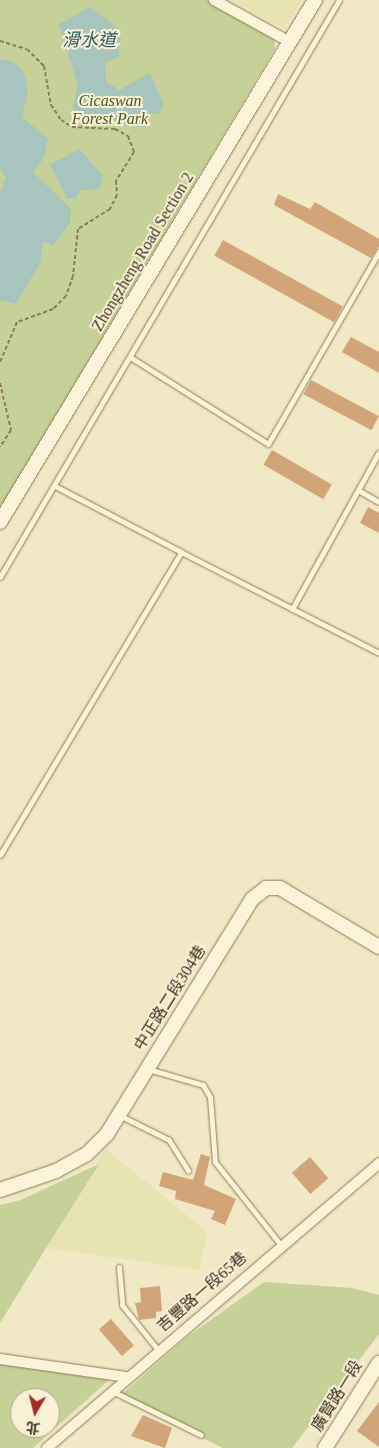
<!DOCTYPE html>
<html>
<head>
<meta charset="utf-8">
<style>
  body { margin:0 }
  #map { position:relative; width:379px; height:1448px; overflow:hidden; background:#f1e8c5; font-family:"Times New Roman","Noto Sans TC",serif }
  div>[style] { position:absolute }
  .farmland>* { inset:0; background:#e8e4b1 }
  .green>* { inset:0; background:#c5d197 }
  .water>* { inset:0; background:#a7c4be }
  .building>* { inset:0; background:#d2a578; transform-origin:0 0 }
  .path>* { height:2px; margin-top:-1px; transform-origin:0; background:repeating-linear-gradient(90deg,#8e7a59 0 4px,transparent 0 6.5px) }
  .roads { filter:drop-shadow(0 0 1px #8e7a59) drop-shadow(0 0 1px #8e7a59) }
  .lane>* { height:5px; margin:-2.5px; padding:0 2.5px; transform-origin:2.5px; border-radius:2.5px; background:#fbf4d9 }
  .street>* { height:10px; margin:-5px; padding:0 5px; transform-origin:5px; border-radius:5px; background:#fbf4d9 }
  .secondary>* { height:14px; margin:-7px; padding:0 7px; transform-origin:7px; border-radius:7px; background:#fbf4d9 }
  span { translate:-50% -50%; white-space:nowrap; text-align:center; line-height:1.15; -webkit-text-stroke:4px #f8f1d5; paint-order:stroke }
  .park-label { font-size:16px; color:#485b23; font-style:italic }
  .street-label { font-size:16px; color:#3d301e }
  .water-label { font-size:18px; color:#2c5d5e; font-style:italic }
  .north { position:absolute; left:10px; top:1388px; width:50px; height:50px; box-sizing:border-box; background:#f8f1d5; border:1px solid #ada48c; border-radius:50%; rotate:188deg; font-size:14px; font-weight:700; line-height:20px; text-align:center; color:#3d301e }
  .north::after { content:''; display:block; margin:auto; width:18px; height:22px; background:#a22e25; clip-path:polygon(50% 0,100% 100%,50% 72%,0 100%) }
</style>
</head>
<body>
<div id="map">
  <div class="farmland">
    <div style="clip-path:polygon(232px 0,302px 0,284px 29px)"></div>
    <div style="clip-path:polygon(106px 1149px,207px 1232px,200px 1270px,46px 1248px)"></div>
  </div>
  <div class="green">
    <div style="clip-path:polygon(0 0,214px 0,274px 36px,275px 49px,0 509px)"></div>
    <div style="clip-path:polygon(99px 1164px,46px 1248px,0 1323px,0 1205px,18px 1201px)"></div>
    <div style="clip-path:polygon(264px 1282px,352px 1288px,379px 1295px,379px 1334px,292px 1448px,223px 1448px,119px 1397px,187px 1337px)"></div>
    <div style="clip-path:polygon(evenodd,0 1362px,109px 1380px,33px 1448px,0 1448px,0 1362px,20px 1398px,50px 1398px,50px 1428px,20px 1428px,20px 1398px)"></div>
  </div>
  <div class="water">
    <div style="clip-path:polygon(90px 7px,120px 30px,119px 57px,105px 62px,106px 82px,119px 90px,150px 73px,163px 103px,160px 114px,149px 114px,144px 127px,78px 122px,73px 106px,78px 86px,59px 24px)"></div>
    <div style="clip-path:polygon(0 59px,12px 61px,23px 70px,28px 91px,22px 117px,48px 139px,44px 158px,33px 172px,71px 209px,70px 223px,53px 246px,43px 241px,40px 263px,16px 304px,0 300px,0 193px,6px 177px,0 168px)"></div>
    <div style="clip-path:polygon(79px 149px,103px 176px,100px 189px,81px 190px,75px 199px,67px 199px,50px 165px)"></div>
  </div>
  <div class="building">
    <div style="clip-path:polygon(278px 194px,310px 209px,315px 202px,379px 239px,379px 246px,371px 258px,274px 205px)"></div>
    <div style="left:223px;top:240px;width:137px;height:18px;rotate:29deg"></div>
    <div style="clip-path:polygon(351px 337px,379px 352px,379px 373px,342px 352px)"></div>
    <div style="left:311px;top:380px;width:77px;height:16px;rotate:28deg"></div>
    <div style="left:272px;top:450px;width:69px;height:17px;rotate:30deg"></div>
    <div style="clip-path:polygon(368px 507px,379px 513px,379px 533px,360px 523px)"></div>
    <div style="clip-path:polygon(201px 1154px,210px 1157px,204px 1185px,236px 1199px,225px 1225px,211px 1219px,215px 1211px,175px 1199px,176px 1191px,159px 1186px,163px 1172px,193px 1180px)"></div>
    <div style="left:310px;top:1157px;width:28px;height:24px;rotate:49deg"></div>
    <div style="clip-path:polygon(160px 1286px,162px 1311px,156px 1312px,156px 1318px,139px 1320px,135px 1303px,141px 1302px,140px 1288px)"></div>
    <div style="left:111px;top:1319px;width:35px;height:16px;rotate:49deg"></div>
    <div style="clip-path:polygon(379px 1402px,379px 1447px,357px 1431px)"></div>
    <div style="clip-path:polygon(143px 1415px,172px 1428px,165px 1448px,131px 1436px)"></div>
  </div>
  <div class="path">
    <div style="left:0;top:41px;width:28px;rotate:17deg"></div>
    <div style="left:27px;top:49px;width:24px;rotate:45deg"></div>
    <div style="left:44px;top:66px;width:40px;rotate:80deg"></div>
    <div style="left:51px;top:105px;width:18px;rotate:56deg"></div>
    <div style="left:61px;top:120px;width:13px;rotate:32deg"></div>
    <div style="left:72px;top:127px;width:43px;rotate:2.7deg"></div>
    <div style="left:115px;top:129px;width:15px;rotate:28deg"></div>
    <div style="left:128px;top:136px;width:17px;rotate:69deg"></div>
    <div style="left:134px;top:152px;width:34px;rotate:122deg"></div>
    <div style="left:116px;top:181px;width:14px;rotate:86deg"></div>
    <div style="left:117px;top:195px;width:16px;rotate:117deg"></div>
    <div style="left:110px;top:209px;width:38px;rotate:148deg"></div>
    <div style="left:78px;top:229px;width:47px;rotate:96.1deg"></div>
    <div style="left:73px;top:276px;width:21px;rotate:109deg"></div>
    <div style="left:66px;top:296px;width:18px;rotate:135deg"></div>
    <div style="left:53px;top:309px;width:38px;rotate:160deg"></div>
    <div style="left:17px;top:322px;width:43px;rotate:113deg"></div>
    <div style="left:0;top:383px;width:48px;rotate:76.8deg"></div>
    <div style="left:11px;top:430px;width:20px;rotate:123deg"></div>
  </div>
  <div class="roads">
    <div class="lane">
      <div style="left:130px;top:357px;width:163px;rotate:32.2deg"></div>
      <div style="left:268px;top:444px;width:222px;rotate:-60deg"></div>
      <div style="left:55px;top:486px;width:142px;rotate:27.6deg"></div>
      <div style="left:358px;top:490px;width:24px;rotate:30deg"></div>
      <div style="left:0;top:577px;width:669px;rotate:-59.56deg"></div>
      <div style="left:292px;top:609px;width:179px;rotate:-61deg"></div>
      <div style="left:0;top:855px;width:353px;rotate:-59.1deg"></div>
      <div style="left:181px;top:552px;width:222px;rotate:27deg"></div>
      <div style="left:148px;top:1069px;width:57px;rotate:16.2deg"></div>
      <div style="left:203px;top:1085px;width:14px;rotate:60deg"></div>
      <div style="left:210px;top:1097px;width:65px;rotate:85.6deg"></div>
      <div style="left:215px;top:1162px;width:105px;rotate:51.6deg"></div>
      <div style="left:119px;top:1115px;width:56px;rotate:26.6deg"></div>
      <div style="left:169px;top:1140px;width:36px;rotate:58deg"></div>
      <div style="left:119px;top:1267px;width:38px;rotate:85deg"></div>
      <div style="left:122px;top:1305px;width:58px;rotate:51.3deg"></div>
      <div style="left:112px;top:1391px;width:99px;rotate:26.3deg"></div>
    </div>
    <div class="street">
      <div style="left:214px;top:0;width:87px;rotate:28.9deg"></div>
      <div style="left:0;top:1359px;width:127px;rotate:8.1deg"></div>
      <div style="left:47px;top:1448px;width:438px;rotate:-40.6deg"></div>
    </div>
    <div class="secondary">
      <div style="left:0;top:522px;width:610px;rotate:-58.89deg"></div>
      <div style="left:0;top:1190px;width:59px;rotate:-18.7deg"></div>
      <div style="left:56px;top:1171px;width:35px;rotate:-29deg"></div>
      <div style="left:87px;top:1154px;width:28px;rotate:-45deg"></div>
      <div style="left:107px;top:1134px;width:276px;rotate:-58.3deg"></div>
      <div style="left:252px;top:899px;width:18px;rotate:-38deg"></div>
      <div style="left:266px;top:888px;width:14px"></div>
      <div style="left:280px;top:888px;width:115px;rotate:30.8deg"></div>
      <div style="left:325px;top:1448px;width:101px;rotate:-57.6deg"></div>
    </div>
  </div>
  <div class="park-label">
    <span style="left:110px;top:110px">Cicaswan<br>Forest Park</span>
  </div>
  <div class="street-label">
    <span style="left:143px;top:252px;rotate:-59deg">Zhongzheng Road Section 2</span>
    <span style="left:170px;top:998px;rotate:-58deg">中正路二段304巷</span>
    <span style="left:202px;top:1292px;rotate:-41deg">吉豐路一段65巷</span>
    <span style="left:337px;top:1396px;rotate:-58deg">廣賢路一段</span>
  </div>
  <div class="water-label">
    <span style="left:89px;top:40px">滑水道</span>
  </div>
  <div class="north">北</div>
</div>
</body>
</html>
